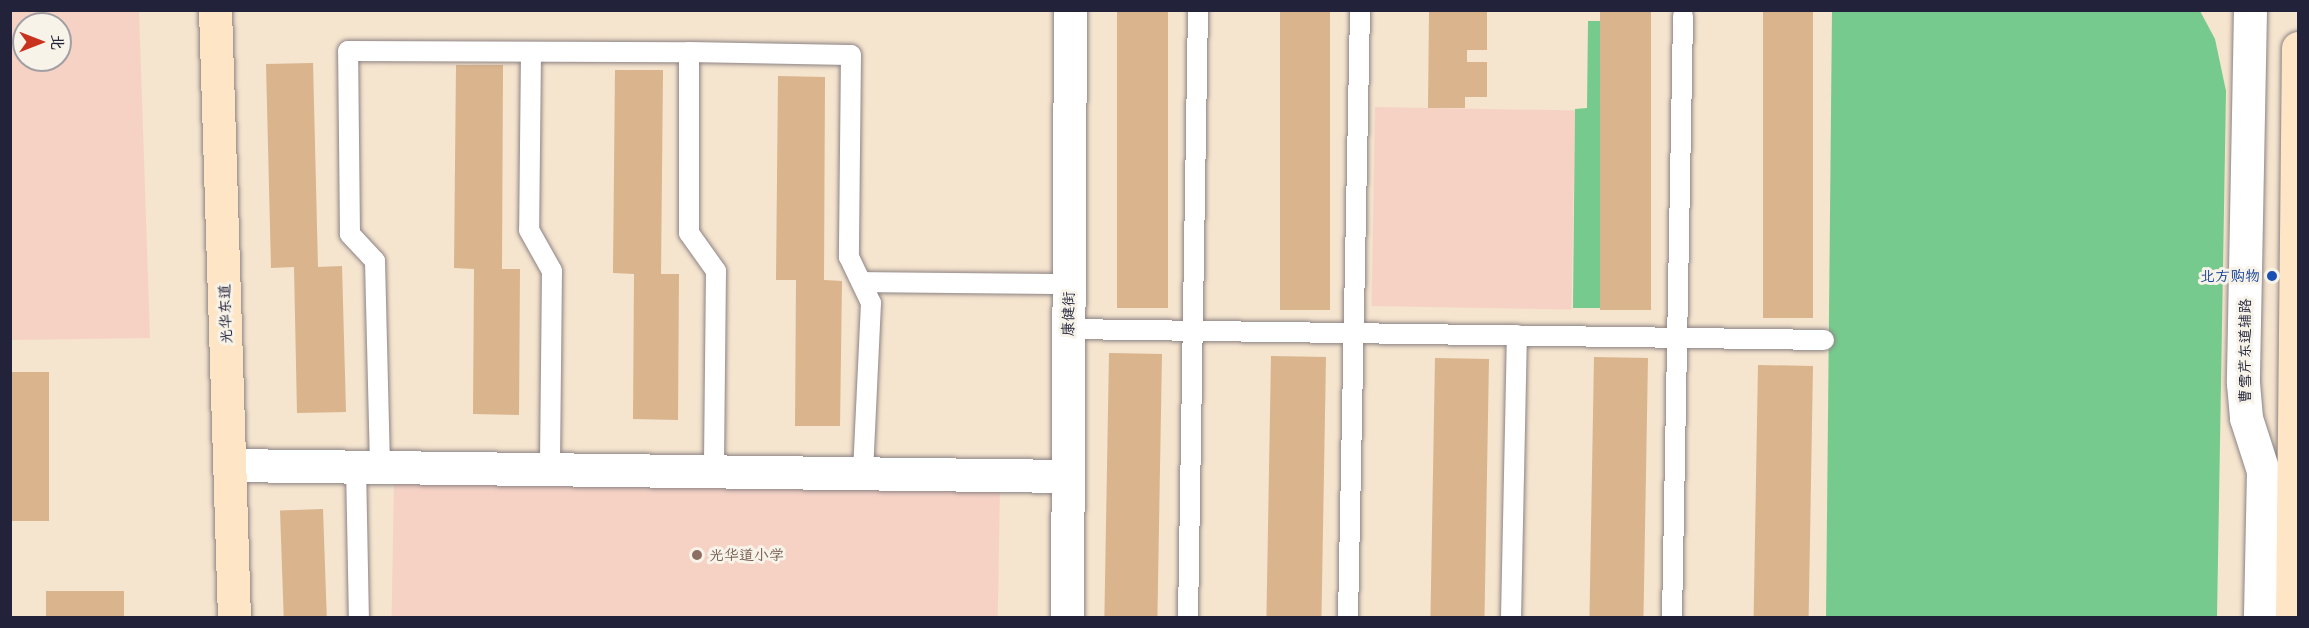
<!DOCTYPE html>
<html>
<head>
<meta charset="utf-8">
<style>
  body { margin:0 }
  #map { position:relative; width:2309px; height:628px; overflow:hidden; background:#f5e4ce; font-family:Delius,"LXGW WenKai TC",sans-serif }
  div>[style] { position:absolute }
  .built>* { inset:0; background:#f6d2c5; transform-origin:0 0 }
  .green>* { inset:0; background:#76ca8d }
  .building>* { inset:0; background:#d9b48d; transform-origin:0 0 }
  .roads { filter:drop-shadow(0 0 2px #8c8384) drop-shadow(0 0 2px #8c8384) }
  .lane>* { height:20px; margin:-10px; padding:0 10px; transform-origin:10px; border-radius:10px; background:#fff }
  .street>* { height:33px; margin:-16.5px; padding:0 16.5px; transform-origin:16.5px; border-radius:16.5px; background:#fff }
  .secondary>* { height:33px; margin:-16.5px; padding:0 16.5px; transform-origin:16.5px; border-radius:16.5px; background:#fde5c5 }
  .dots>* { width:16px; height:16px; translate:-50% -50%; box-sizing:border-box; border:3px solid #f7f3e8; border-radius:50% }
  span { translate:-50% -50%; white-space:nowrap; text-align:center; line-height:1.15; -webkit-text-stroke:6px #f7f3e8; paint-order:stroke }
  .transit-label { font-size:15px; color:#164399 }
  .right { translate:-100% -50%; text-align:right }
  .street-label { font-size:15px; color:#22223b }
  .education-label { font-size:15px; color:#785e54 }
  .left { translate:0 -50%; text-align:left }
  .frame { position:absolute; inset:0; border:12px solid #22223b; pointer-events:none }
  .north { position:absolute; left:12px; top:12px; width:60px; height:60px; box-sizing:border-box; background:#f7f3e8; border:2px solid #a29fa3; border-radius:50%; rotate:90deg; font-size:16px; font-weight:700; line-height:24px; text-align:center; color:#22223b }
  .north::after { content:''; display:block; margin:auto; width:21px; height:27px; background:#c8321e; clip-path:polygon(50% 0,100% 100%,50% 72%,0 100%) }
</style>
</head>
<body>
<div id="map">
  <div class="built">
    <div style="clip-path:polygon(evenodd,10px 11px,139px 11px,150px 338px,11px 340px,10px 11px,24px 24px,60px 24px,60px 60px,24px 60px,24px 24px)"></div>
    <div style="left:1375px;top:107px;width:200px;height:199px;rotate:1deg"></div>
    <div style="left:394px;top:481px;width:606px;height:136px;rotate:1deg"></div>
  </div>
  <div class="green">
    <div style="clip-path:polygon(1832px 11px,2200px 11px,2215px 39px,2226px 91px,2217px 617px,1826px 618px)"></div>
    <div style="clip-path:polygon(1588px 21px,1604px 21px,1601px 308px,1573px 308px,1575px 109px,1587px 108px)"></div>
  </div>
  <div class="building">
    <div style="left:1117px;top:10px;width:51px;height:298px"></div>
    <div style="left:1280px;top:10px;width:50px;height:300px"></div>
    <div style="clip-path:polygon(1429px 10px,1487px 11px,1487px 50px,1467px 50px,1467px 62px,1487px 62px,1487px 97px,1465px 97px,1465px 108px,1428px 108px)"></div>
    <div style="left:1600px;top:10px;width:51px;height:300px"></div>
    <div style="left:1763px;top:10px;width:50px;height:308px"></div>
    <div style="clip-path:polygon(313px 63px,318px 267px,342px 266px,346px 412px,297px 413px,294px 267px,271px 268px,266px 64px)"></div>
    <div style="clip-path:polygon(456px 65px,503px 65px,502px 269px,520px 269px,519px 415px,473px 414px,474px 269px,454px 268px)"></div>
    <div style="clip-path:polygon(615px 70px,663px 70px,661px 274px,679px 274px,678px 420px,633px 419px,634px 274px,613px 273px)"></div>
    <div style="clip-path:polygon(778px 76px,825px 77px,824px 280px,842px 281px,840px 426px,795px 426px,796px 280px,776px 280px)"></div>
    <div style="left:1109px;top:353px;width:53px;height:265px;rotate:1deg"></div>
    <div style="left:1271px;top:356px;width:55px;height:262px;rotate:1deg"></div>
    <div style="left:1594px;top:357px;width:54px;height:261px;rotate:1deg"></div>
    <div style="left:1435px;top:358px;width:54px;height:260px;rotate:1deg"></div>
    <div style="left:1758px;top:365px;width:55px;height:253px;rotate:1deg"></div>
    <div style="left:10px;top:372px;width:39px;height:149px"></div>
    <div style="left:323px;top:509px;width:109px;height:43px;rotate:88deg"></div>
    <div style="left:124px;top:591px;width:27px;height:78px;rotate:90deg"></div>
  </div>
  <div class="roads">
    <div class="lane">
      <div style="left:531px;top:52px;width:178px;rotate:90.6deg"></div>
      <div style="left:529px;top:230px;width:47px;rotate:60.7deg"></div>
      <div style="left:552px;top:271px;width:198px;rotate:90.6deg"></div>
      <div style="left:689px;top:52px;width:181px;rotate:90deg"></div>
      <div style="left:689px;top:233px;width:47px;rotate:54.6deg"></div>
      <div style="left:716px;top:271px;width:199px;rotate:90.6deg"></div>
      <div style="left:862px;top:282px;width:207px;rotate:0.6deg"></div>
      <div style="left:1068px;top:329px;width:756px;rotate:0.83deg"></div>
      <div style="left:356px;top:466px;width:152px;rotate:88.9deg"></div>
      <div style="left:380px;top:466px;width:205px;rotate:-91.4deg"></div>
      <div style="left:375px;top:261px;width:37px;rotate:-133deg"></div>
      <div style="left:350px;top:234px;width:183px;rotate:-90.6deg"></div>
      <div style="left:348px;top:51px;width:341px;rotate:0.2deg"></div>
      <div style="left:689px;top:52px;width:162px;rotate:1.1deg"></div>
      <div style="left:851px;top:55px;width:202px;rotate:90.6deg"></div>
      <div style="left:849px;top:257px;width:51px;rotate:64.4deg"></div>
      <div style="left:871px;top:303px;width:170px;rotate:92.7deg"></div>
      <div style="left:1188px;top:618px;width:608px;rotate:-89.06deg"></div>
      <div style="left:1348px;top:618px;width:608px;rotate:-88.87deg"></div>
      <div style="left:1511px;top:618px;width:283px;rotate:-88.8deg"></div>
      <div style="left:1672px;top:618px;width:602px;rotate:-88.95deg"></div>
    </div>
    <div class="street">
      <div style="left:2250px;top:10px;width:373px;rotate:91.1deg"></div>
      <div style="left:2243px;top:383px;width:35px;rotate:85deg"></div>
      <div style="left:2246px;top:418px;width:56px;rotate:72.2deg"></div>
      <div style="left:2263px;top:471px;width:147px;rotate:91.2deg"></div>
      <div style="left:229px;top:465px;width:839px;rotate:0.75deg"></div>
      <div style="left:1067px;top:618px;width:608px;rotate:-89.72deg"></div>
    </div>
    <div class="secondary">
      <div style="left:215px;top:10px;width:608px;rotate:88.21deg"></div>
      <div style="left:2292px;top:618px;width:570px;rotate:-89.4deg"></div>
    </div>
  </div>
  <div class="dots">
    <div style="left:2272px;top:276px;background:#1a4fb4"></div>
    <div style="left:697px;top:555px;background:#8d6e63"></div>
  </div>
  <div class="transit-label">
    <span class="right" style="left:2260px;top:276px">北方购物</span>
  </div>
  <div class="street-label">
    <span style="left:225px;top:314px;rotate:-92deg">光华东道</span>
    <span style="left:1068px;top:314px;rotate:-89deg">康健街</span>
    <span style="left:2245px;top:351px;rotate:-90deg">曹雪芹东道辅路</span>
  </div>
  <div class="education-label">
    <span class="left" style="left:709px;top:555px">光华道小学</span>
  </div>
  <div class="frame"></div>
  <div class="north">北</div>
</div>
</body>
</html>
